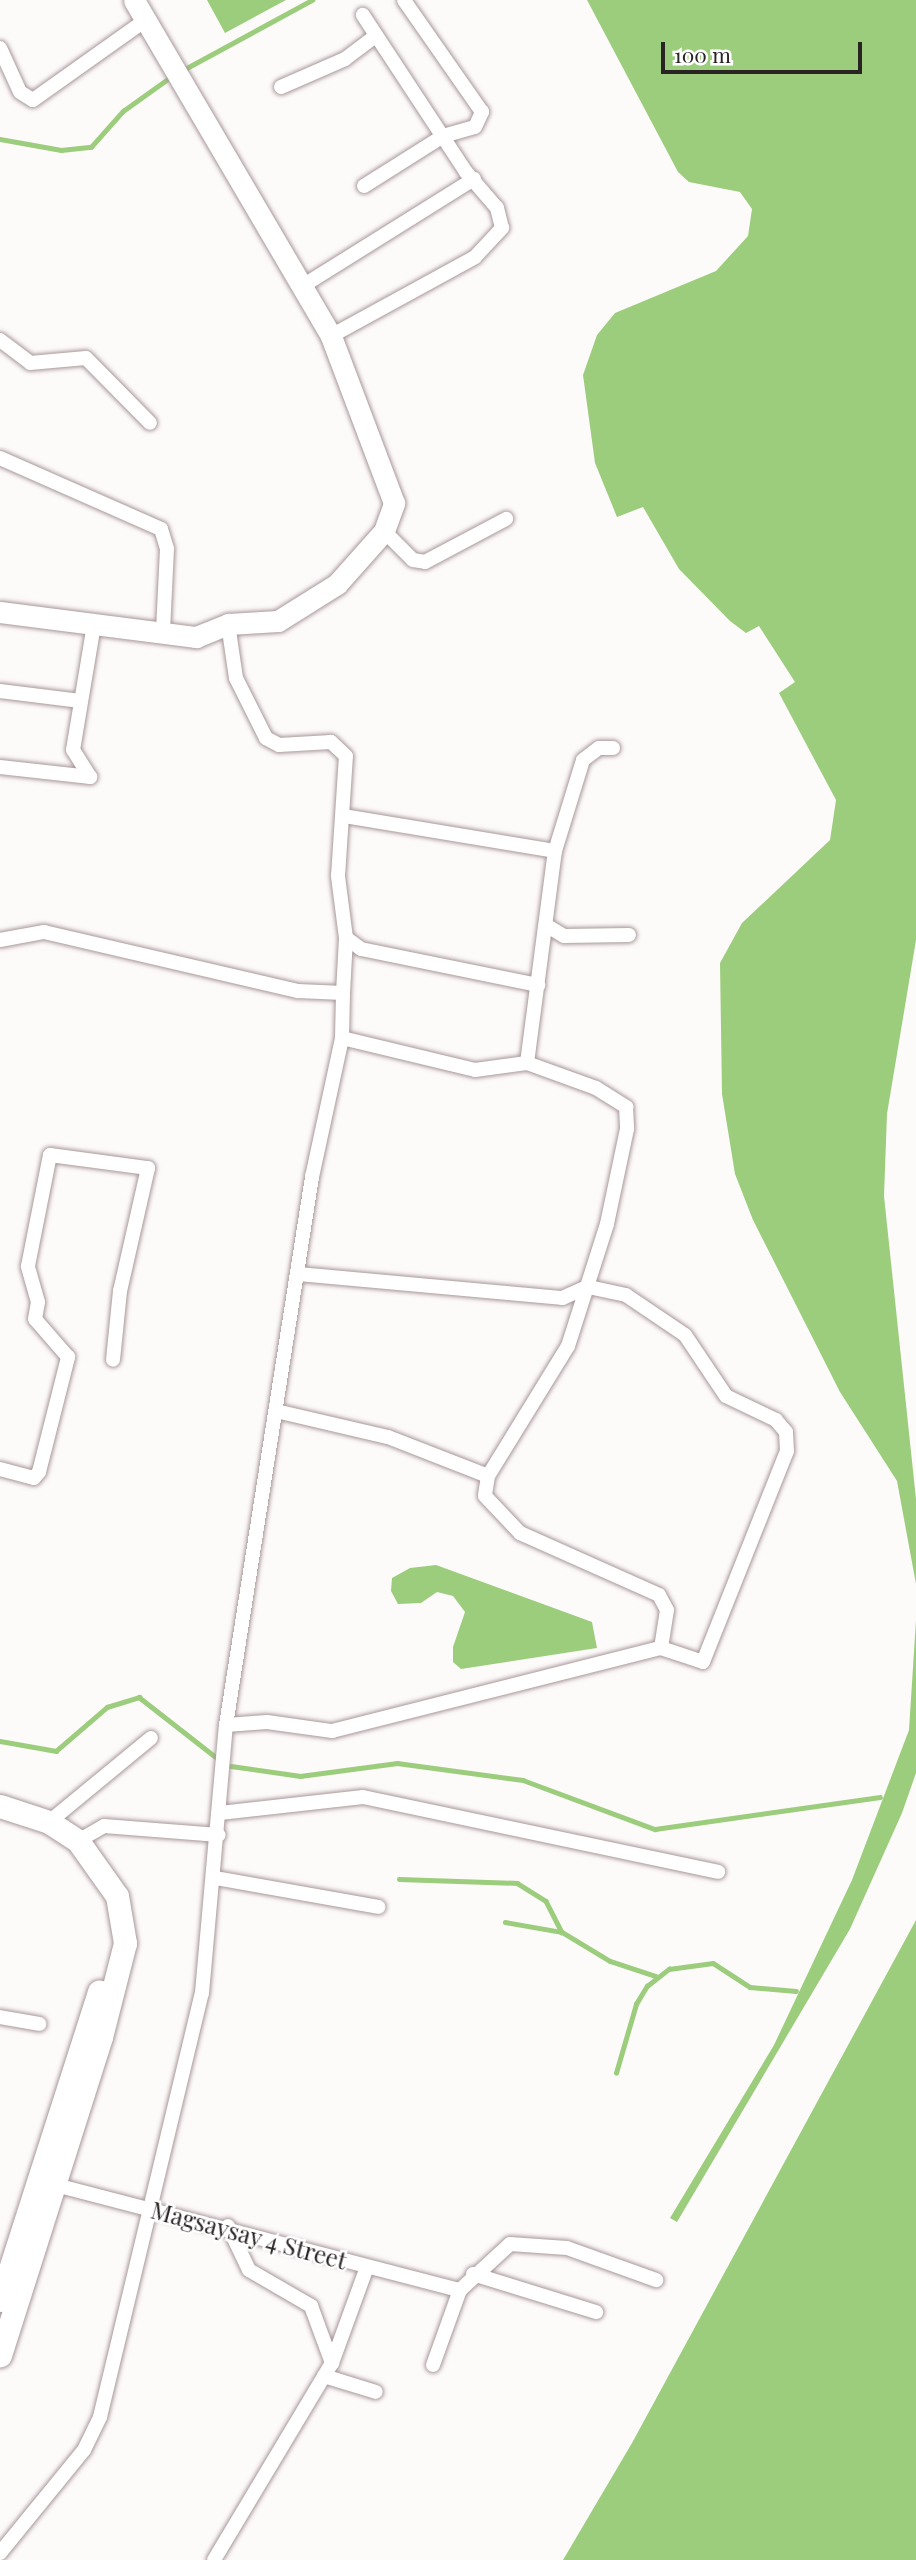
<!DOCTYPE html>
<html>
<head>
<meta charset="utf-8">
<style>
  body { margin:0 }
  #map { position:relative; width:916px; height:2560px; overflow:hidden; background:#fdfafa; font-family:"Playfair Display",serif }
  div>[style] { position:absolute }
  .water>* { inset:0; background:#9ccd7c }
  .stream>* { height:4.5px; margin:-2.25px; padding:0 2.25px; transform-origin:2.25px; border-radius:2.25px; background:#9ccd7c }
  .roads { filter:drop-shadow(0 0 2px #a89798) drop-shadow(0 0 2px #a89798) }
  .street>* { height:14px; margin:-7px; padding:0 7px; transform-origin:7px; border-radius:7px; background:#fff }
  .secondary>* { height:21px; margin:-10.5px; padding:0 10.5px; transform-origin:10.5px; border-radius:10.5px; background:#fff }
  .primary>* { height:23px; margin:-11.5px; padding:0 11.5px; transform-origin:11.5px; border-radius:11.5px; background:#fff }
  span { translate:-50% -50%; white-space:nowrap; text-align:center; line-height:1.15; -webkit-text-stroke:5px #fff; paint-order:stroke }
  .street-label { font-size:24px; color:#292323 }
  .scale { position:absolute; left:661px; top:42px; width:201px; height:32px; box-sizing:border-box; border:4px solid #292323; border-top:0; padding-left:9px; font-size:21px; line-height:24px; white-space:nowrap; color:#292323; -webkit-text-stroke:5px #fff; paint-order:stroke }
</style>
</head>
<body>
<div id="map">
  <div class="water">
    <div style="clip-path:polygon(207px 0,286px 0,225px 33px)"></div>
    <div style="clip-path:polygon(587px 0,916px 0,916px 940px,887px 1114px,884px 1196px,916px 1499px,916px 1584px,897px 1481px,840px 1392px,753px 1220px,735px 1174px,722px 1094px,720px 963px,742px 923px,830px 840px,836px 800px,779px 693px,795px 682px,759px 626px,746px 633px,730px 621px,679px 569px,643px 507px,617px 517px,595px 463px,583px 375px,597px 335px,615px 313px,716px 271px,748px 236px,752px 209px,740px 192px,689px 182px,678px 172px)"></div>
    <div style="clip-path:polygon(436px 1565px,592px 1622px,597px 1648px,461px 1669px,453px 1662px,453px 1647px,465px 1612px,453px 1596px,437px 1592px,421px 1603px,398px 1604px,391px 1591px,392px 1578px,410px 1568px)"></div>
    <div style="clip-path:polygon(916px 1620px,916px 1773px,902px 1813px,850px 1929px,677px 2222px,670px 2218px,774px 2045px,852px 1880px,909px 1730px)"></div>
    <div style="clip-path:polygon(916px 1920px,916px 2560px,563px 2560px,632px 2443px)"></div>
  </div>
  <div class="stream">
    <div style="left:183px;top:70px;width:147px;rotate:-28.5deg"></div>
    <div style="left:0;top:139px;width:62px;rotate:10.2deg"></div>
    <div style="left:61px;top:150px;width:30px;rotate:-6deg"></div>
    <div style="left:91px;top:147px;width:48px;rotate:-48.4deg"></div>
    <div style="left:123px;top:111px;width:60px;rotate:-35.5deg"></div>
    <div style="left:0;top:1741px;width:57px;rotate:10.1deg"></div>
    <div style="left:56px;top:1751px;width:67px;rotate:-40.8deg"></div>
    <div style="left:107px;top:1707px;width:34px;rotate:-17deg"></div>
    <div style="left:139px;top:1697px;width:99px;rotate:38deg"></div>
    <div style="left:231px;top:1766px;width:70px;rotate:8.2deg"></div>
    <div style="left:300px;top:1776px;width:98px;rotate:-7.6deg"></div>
    <div style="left:397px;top:1763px;width:127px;rotate:7.7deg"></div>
    <div style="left:523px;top:1780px;width:141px;rotate:20.4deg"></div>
    <div style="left:655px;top:1829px;width:227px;rotate:-8.1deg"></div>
    <div style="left:399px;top:1879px;width:118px;rotate:1.9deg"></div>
    <div style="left:517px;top:1883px;width:34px;rotate:32deg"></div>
    <div style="left:546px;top:1901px;width:35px;rotate:63deg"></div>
    <div style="left:505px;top:1922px;width:58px;rotate:10deg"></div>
    <div style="left:562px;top:1932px;width:56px;rotate:31.1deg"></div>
    <div style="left:610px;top:1961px;width:48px;rotate:18.1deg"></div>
    <div style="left:616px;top:2073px;width:72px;rotate:-73.8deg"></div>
    <div style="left:636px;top:2004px;width:21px;rotate:-59deg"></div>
    <div style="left:647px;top:1986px;width:28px;rotate:-38deg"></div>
    <div style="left:669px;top:1969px;width:44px;rotate:-7.8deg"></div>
    <div style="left:713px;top:1963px;width:44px;rotate:33deg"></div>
    <div style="left:750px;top:1987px;width:46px;rotate:5deg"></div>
  </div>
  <div class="roads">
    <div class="street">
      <div style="left:0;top:48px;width:48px;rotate:65.6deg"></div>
      <div style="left:20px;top:92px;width:15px;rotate:32deg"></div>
      <div style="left:33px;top:100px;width:136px;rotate:-35.4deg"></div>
      <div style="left:281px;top:87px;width:70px;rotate:-23.6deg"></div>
      <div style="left:345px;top:59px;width:39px;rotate:-37deg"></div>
      <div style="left:364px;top:186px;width:93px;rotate:-32.3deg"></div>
      <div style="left:443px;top:136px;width:33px;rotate:-16deg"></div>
      <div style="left:475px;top:127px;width:17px;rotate:-65deg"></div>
      <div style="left:482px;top:112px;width:136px;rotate:-124.9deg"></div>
      <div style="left:301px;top:287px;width:204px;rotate:-32deg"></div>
      <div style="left:331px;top:336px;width:164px;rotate:-28.7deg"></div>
      <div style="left:475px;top:257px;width:40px;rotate:-47deg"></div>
      <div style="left:502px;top:228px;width:21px;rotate:-104deg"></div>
      <div style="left:497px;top:208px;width:48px;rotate:-130.7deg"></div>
      <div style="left:466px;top:172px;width:188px;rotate:-123.3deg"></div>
      <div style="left:0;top:340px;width:38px;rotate:37deg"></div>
      <div style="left:30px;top:363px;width:56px;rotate:-5.1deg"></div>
      <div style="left:86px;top:358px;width:91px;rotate:45.4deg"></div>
      <div style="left:0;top:458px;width:176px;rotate:23.8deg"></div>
      <div style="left:161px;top:529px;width:21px;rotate:73deg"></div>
      <div style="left:167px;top:549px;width:82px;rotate:92.8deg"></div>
      <div style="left:384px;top:531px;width:41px;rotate:45deg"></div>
      <div style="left:413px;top:560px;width:12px;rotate:9deg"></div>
      <div style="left:425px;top:562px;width:92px;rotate:-28deg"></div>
      <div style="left:0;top:691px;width:81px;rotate:7.1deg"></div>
      <div style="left:0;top:767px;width:91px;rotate:6.3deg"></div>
      <div style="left:90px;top:777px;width:32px;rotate:-122deg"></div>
      <div style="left:73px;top:750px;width:127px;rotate:-80.5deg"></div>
      <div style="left:344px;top:816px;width:214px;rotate:9.4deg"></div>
      <div style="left:549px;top:927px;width:17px;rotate:31deg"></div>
      <div style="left:564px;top:936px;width:65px;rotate:-0.9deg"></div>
      <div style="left:346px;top:938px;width:19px;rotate:36deg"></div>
      <div style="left:361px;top:949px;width:181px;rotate:11.5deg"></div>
      <div style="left:0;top:940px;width:45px;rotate:-10.3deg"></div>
      <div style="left:44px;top:932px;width:261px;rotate:13.1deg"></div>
      <div style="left:298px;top:991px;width:45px;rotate:2.5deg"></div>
      <div style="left:343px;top:993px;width:55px;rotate:-86.9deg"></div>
      <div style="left:346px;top:938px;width:63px;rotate:-97.4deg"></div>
      <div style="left:338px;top:876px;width:120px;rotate:-86.2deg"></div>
      <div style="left:346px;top:756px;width:21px;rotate:-137deg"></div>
      <div style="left:331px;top:742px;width:52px;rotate:176.7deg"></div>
      <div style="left:279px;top:745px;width:15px;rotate:-152deg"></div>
      <div style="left:266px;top:738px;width:67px;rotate:-116.6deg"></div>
      <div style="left:236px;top:678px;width:55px;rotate:-98.4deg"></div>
      <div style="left:342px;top:1038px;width:137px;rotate:13.5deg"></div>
      <div style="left:475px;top:1070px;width:52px;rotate:-7.7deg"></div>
      <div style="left:527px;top:1063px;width:73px;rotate:19.9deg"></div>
      <div style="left:596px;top:1088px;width:36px;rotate:32deg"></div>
      <div style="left:626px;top:1107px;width:22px;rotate:87deg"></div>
      <div style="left:627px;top:1129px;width:97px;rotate:101.9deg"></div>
      <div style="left:607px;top:1224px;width:128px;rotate:107.7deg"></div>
      <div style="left:568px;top:1346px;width:153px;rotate:121.6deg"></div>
      <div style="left:488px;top:1476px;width:20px;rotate:99deg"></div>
      <div style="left:485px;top:1496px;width:51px;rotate:46.6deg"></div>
      <div style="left:520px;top:1533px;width:152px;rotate:24deg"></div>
      <div style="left:659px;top:1595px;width:17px;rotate:62deg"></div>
      <div style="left:667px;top:1610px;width:38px;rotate:99deg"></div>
      <div style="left:527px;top:1063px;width:214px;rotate:-82.5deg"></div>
      <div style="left:555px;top:851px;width:95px;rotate:-72.9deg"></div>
      <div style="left:583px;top:760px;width:20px;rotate:-37deg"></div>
      <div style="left:599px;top:748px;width:14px"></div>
      <div style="left:276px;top:1411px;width:115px;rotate:13.1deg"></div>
      <div style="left:388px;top:1437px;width:107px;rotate:21.3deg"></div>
      <div style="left:0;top:1469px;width:35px;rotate:15deg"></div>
      <div style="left:34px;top:1478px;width:8px;rotate:-50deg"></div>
      <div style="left:39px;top:1472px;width:119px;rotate:-75.8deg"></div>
      <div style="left:68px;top:1357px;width:50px;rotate:-131deg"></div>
      <div style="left:35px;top:1319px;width:17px;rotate:-80deg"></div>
      <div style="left:38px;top:1302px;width:37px;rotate:-106deg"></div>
      <div style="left:28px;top:1266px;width:113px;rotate:-78.8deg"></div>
      <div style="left:50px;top:1155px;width:99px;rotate:7.6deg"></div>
      <div style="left:148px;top:1168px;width:126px;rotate:102.8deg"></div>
      <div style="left:120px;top:1291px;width:69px;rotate:95.8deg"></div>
      <div style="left:226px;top:1725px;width:41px;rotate:-4.2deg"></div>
      <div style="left:267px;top:1722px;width:66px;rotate:7.9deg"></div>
      <div style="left:332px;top:1731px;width:339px;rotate:-14.2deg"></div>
      <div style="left:661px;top:1648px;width:44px;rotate:18.4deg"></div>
      <div style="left:703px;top:1662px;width:227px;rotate:-68.3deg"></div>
      <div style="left:787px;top:1451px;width:19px;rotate:-93deg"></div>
      <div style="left:786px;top:1432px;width:16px;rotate:-130deg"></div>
      <div style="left:776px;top:1420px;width:55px;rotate:-154.4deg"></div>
      <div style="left:726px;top:1396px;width:73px;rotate:-123.9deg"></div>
      <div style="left:685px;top:1335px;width:71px;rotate:-145.9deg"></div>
      <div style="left:626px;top:1295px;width:40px;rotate:-168deg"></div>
      <div style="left:587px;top:1287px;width:27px;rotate:156deg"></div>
      <div style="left:562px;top:1298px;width:266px;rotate:-174.8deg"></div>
      <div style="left:220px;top:1813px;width:144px;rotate:-6.4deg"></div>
      <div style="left:363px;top:1797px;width:363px;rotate:11.9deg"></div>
      <div style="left:49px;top:1822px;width:132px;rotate:-39.5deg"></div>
      <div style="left:78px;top:1841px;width:30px;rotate:-30deg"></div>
      <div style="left:104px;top:1826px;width:115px;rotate:4.5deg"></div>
      <div style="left:216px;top:1878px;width:165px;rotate:10.1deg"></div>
      <div style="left:0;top:2017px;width:40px;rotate:10deg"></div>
      <div style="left:48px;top:2183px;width:426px;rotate:14.6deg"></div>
      <div style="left:228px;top:2226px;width:49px;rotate:64.5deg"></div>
      <div style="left:249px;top:2270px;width:72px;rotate:30.1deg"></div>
      <div style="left:311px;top:2306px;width:61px;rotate:69.8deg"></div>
      <div style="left:473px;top:2274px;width:129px;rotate:17.2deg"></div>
      <div style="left:433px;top:2365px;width:80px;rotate:-70.2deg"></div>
      <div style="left:460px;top:2290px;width:68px;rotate:-42.6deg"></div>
      <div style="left:510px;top:2244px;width:57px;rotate:4deg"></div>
      <div style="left:567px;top:2248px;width:95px;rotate:19.8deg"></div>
      <div style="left:324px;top:2376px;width:54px;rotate:17.1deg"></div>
      <div style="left:0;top:2553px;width:133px;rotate:-50.8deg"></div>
      <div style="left:84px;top:2450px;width:37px;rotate:-64deg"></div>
      <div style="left:100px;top:2417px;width:436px;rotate:-76.5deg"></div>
      <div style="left:202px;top:1993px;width:269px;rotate:-84.9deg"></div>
      <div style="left:226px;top:1725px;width:555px;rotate:-81.08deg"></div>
      <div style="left:312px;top:1177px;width:142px;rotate:-77.8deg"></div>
      <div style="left:342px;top:1038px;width:45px;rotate:-88.7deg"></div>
      <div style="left:214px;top:2560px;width:230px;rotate:-59.1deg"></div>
      <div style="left:332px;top:2363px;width:102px;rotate:-70deg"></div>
    </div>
    <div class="secondary">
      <div style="left:0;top:612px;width:198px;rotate:7.3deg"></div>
      <div style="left:196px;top:637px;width:35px;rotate:-22deg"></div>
      <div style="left:228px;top:624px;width:50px;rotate:-3.4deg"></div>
      <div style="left:278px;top:621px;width:70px;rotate:-32.1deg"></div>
      <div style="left:337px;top:584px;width:71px;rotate:-48.4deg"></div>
      <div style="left:384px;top:531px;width:30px;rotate:-70deg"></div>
      <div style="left:394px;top:503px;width:178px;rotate:-110.7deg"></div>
      <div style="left:331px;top:336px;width:389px;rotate:-120.4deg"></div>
    </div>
    <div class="primary">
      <div style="left:0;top:1806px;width:52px;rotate:18.1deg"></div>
      <div style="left:49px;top:1822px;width:35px;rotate:33deg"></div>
      <div style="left:78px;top:1841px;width:67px;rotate:54.7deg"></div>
      <div style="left:117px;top:1896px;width:48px;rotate:80.3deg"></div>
      <div style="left:125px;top:1943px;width:97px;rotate:104.3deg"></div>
      <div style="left:101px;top:2037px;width:334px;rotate:107.6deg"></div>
      <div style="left:0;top:2300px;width:324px;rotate:-72.2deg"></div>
    </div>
  </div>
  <div class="street-label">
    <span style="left:249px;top:2235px;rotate:15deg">Magsaysay 4 Street</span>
  </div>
  <div class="scale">100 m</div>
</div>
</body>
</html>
